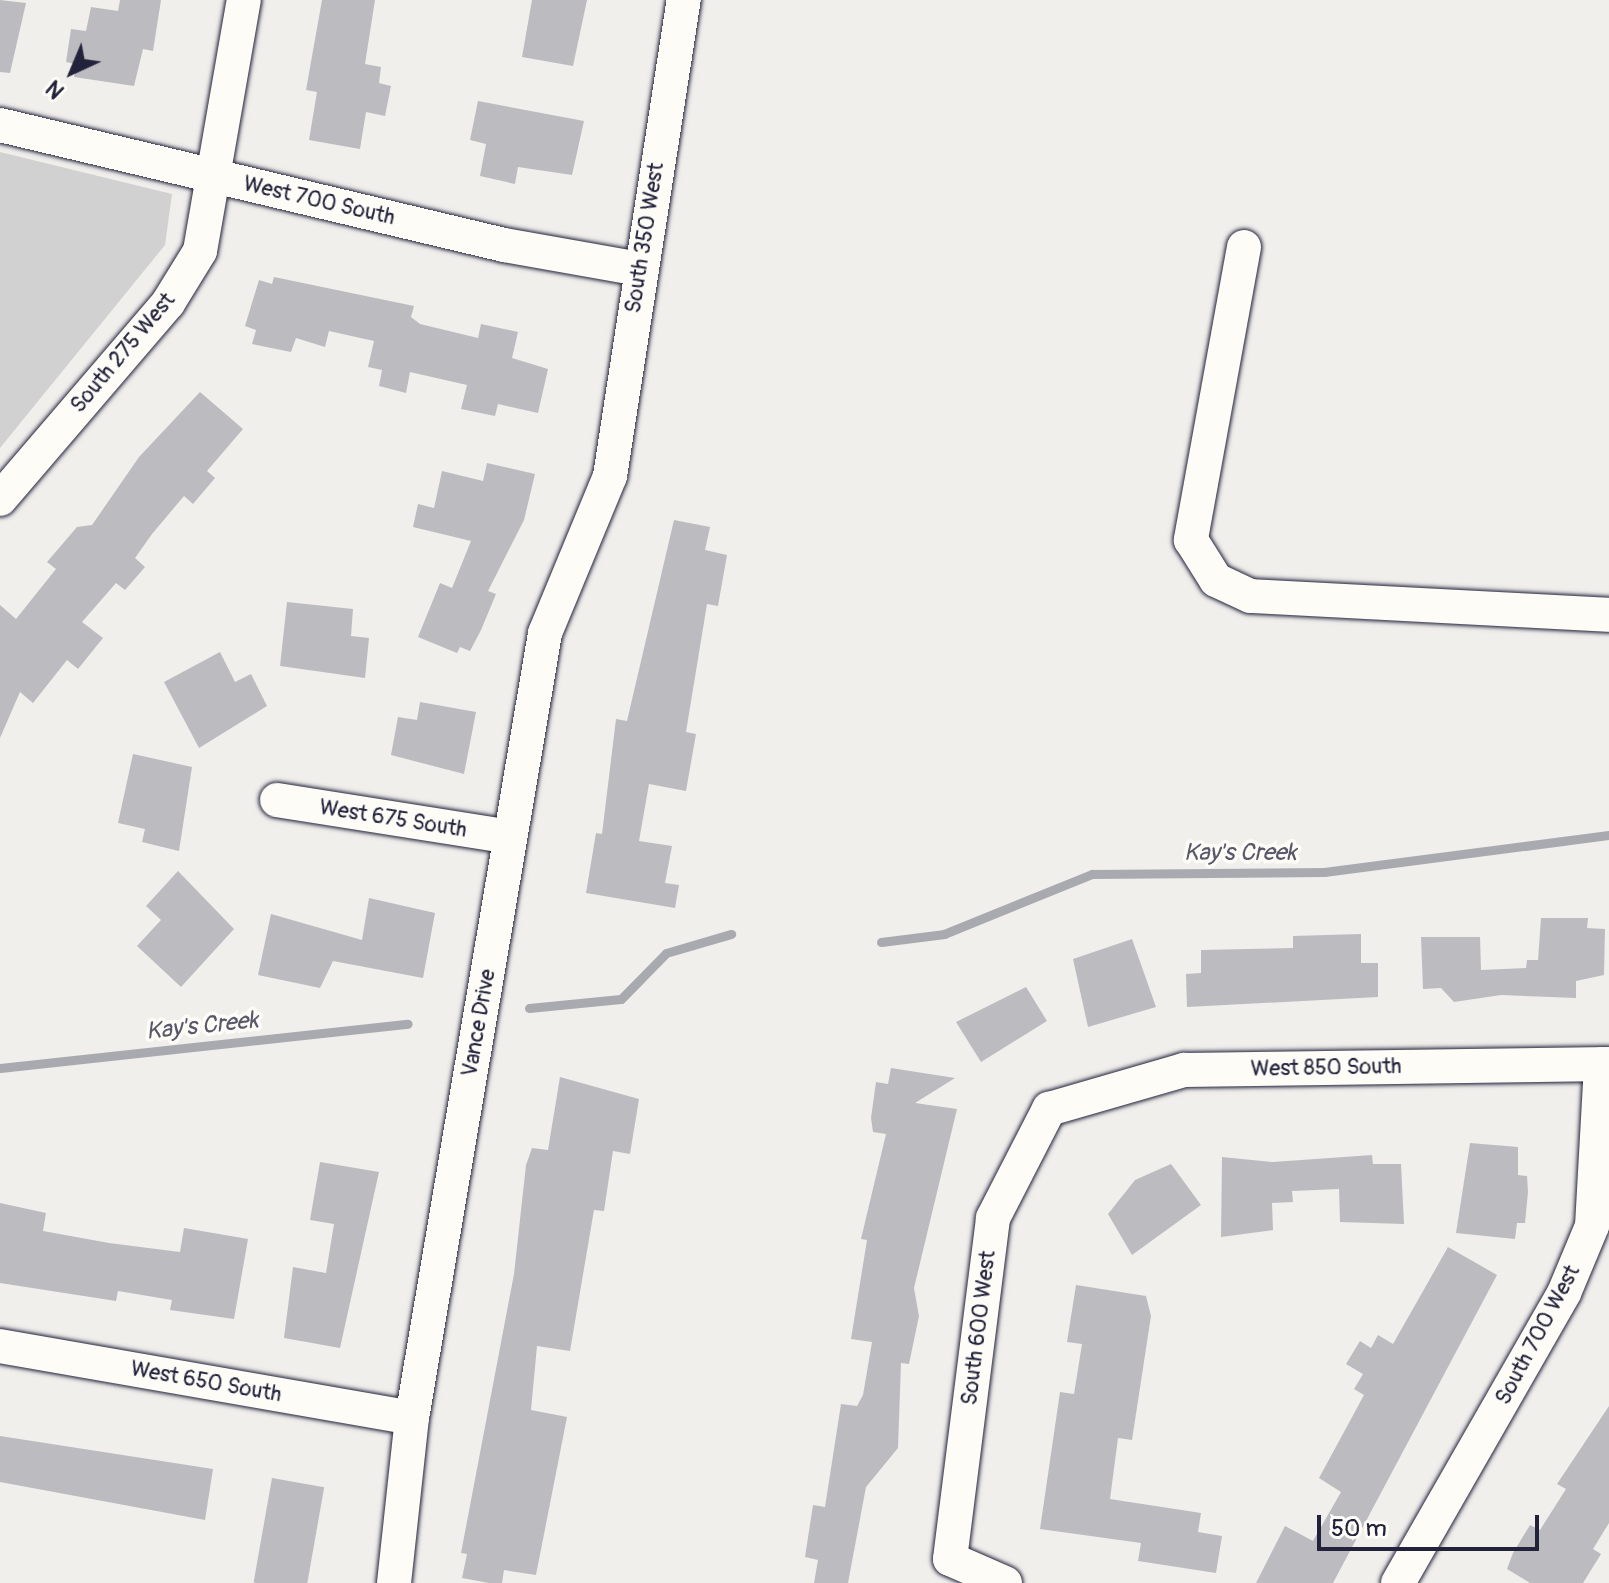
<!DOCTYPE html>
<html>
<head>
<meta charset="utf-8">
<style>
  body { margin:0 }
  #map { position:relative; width:1609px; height:1583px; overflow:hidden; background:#f0efec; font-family:Pangolin,sans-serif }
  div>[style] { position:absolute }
  .green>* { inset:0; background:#d2d1d1 }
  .stream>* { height:9px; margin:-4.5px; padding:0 4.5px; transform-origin:4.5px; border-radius:4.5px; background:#a9a9b0 }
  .building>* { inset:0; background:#bcbcc0; transform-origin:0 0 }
  .roads { filter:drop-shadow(0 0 2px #22223b) drop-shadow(0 0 2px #22223b) }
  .street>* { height:34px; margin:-17px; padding:0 17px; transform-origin:17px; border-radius:17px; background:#fdfcf7 }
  span { translate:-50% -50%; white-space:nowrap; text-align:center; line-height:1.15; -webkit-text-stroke:7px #fdfcf7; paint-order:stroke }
  .street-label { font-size:22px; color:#22223b }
  .water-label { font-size:24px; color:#58586a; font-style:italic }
  .north { position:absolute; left:32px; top:32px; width:80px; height:80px; -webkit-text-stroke:6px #fdfcf7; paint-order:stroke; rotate:224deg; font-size:22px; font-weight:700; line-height:32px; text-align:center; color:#22223b }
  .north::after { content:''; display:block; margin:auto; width:28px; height:36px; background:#22223b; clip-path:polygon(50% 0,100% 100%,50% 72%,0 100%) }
  .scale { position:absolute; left:1317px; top:1515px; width:222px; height:36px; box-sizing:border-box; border:4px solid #22223b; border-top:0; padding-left:10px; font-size:24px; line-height:28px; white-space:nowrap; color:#22223b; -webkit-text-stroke:6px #fdfcf7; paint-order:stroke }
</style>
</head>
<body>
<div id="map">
  <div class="green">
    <div style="clip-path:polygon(0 152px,172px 194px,165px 245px,0 448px)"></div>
  </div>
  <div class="stream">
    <div style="left:881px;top:942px;width:64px;rotate:-7.2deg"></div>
    <div style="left:944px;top:934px;width:160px;rotate:-22.1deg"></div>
    <div style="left:1092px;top:874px;width:232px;rotate:-0.5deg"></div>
    <div style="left:1324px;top:872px;width:287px;rotate:-7.4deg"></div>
    <div style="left:529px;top:1008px;width:92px;rotate:-5.6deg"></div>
    <div style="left:621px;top:999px;width:64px;rotate:-45.6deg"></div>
    <div style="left:666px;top:953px;width:68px;rotate:-16.3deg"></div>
    <div style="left:0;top:1068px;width:410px;rotate:-6.2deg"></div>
  </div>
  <div class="building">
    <div style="clip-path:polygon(0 0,26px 3px,10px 73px,0 72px)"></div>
    <div style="clip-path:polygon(120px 0,161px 0,153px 51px,143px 49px,134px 86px,74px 77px,76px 64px,66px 62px,71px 29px,86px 31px,91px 7px,118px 11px)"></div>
    <div style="clip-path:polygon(322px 0,375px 0,365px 64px,381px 67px,379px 83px,391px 86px,385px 116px,366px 112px,360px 149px,309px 140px,317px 92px,306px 90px)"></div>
    <div style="clip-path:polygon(532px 0,587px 0,573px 66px,522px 57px)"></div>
    <div style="clip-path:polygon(478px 101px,584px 121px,572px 175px,518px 167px,515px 184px,480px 176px,486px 144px,470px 140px)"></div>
    <div style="clip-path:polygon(274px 277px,414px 306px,411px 317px,420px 324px,478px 338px,481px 324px,518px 332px,512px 358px,548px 369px,538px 413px,498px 404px,495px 416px,461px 409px,467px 385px,410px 372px,406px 393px,379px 386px,382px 370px,368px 367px,374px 341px,329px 331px,325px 347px,296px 338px,291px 352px,252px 344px,256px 330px,245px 326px,259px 280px,272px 284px)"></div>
    <div style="clip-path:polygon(200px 392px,243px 429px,207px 471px,215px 478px,193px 504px,184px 496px,152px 534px,135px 558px,145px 567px,125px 590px,116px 583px,82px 622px,103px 638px,78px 669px,67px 660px,33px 703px,20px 692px,0 738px,0 605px,16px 619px,56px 569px,47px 562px,77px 527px,92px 525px,139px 457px)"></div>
    <div style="clip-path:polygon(487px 463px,535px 474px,524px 520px,488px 591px,496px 594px,481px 630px,470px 651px,460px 647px,457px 653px,418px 637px,440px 583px,452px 588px,471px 541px,413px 527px,418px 504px,434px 508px,442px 471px,483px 481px)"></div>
    <div style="clip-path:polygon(674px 520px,710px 527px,705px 550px,727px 555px,718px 606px,707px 604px,686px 732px,696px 734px,686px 791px,649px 784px,639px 841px,672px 846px,665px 883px,679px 885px,675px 908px,586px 893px,596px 833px,602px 834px,616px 719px,627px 721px)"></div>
    <div style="clip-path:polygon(287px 602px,353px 609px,351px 636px,369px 638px,365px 678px,280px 666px)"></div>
    <div style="clip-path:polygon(220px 652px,235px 682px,251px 674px,267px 706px,199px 748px,164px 682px)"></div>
    <div style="clip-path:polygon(420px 702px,476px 712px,464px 774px,391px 755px,398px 717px,417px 720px)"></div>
    <div style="clip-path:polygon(133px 754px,192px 767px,179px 851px,142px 842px,145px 829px,118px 823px)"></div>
    <div style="clip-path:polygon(178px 871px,234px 929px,181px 987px,137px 946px,161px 920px,146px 906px)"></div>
    <div style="clip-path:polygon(369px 898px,435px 913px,423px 978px,333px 961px,320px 988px,258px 975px,271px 914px,362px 940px)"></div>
    <div style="clip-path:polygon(1541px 918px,1588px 918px,1587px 928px,1605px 929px,1604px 975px,1576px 981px,1576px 998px,1501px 995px,1454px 1002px,1441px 988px,1423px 989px,1421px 937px,1480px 937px,1481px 970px,1526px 968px,1527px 960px,1538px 960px)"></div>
    <div style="clip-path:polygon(1361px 934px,1361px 963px,1378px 963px,1378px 997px,1187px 1007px,1186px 974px,1201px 973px,1201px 950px,1293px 948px,1293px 936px)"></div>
    <div style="clip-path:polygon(1132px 939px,1156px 1007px,1088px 1027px,1073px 959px)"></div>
    <div style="clip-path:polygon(1026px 987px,1047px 1021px,981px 1062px,956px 1022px)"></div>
    <div style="clip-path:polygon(891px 1068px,955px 1078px,915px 1103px,957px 1109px,914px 1288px,919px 1316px,909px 1364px,901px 1363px,898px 1448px,866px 1487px,848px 1583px,814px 1583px,818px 1560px,805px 1557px,813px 1505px,825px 1507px,841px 1404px,857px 1406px,863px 1395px,872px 1342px,851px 1339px,867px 1240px,861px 1239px,886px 1134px,873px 1132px,871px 1118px,876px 1082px,888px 1084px)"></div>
    <div style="clip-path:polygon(560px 1077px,639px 1099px,630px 1154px,613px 1151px,604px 1211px,594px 1210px,570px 1351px,537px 1346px,531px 1410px,567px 1417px,536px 1575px,504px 1570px,502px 1583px,489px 1583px,462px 1578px,467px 1554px,461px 1553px,514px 1274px,526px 1165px,532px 1148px,548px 1150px)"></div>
    <div style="clip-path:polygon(1470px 1143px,1518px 1147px,1518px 1175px,1527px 1176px,1528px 1192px,1525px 1223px,1517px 1223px,1515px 1239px,1456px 1233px)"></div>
    <div style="clip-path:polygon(1372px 1155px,1373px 1164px,1401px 1164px,1404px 1224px,1340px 1222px,1339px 1189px,1292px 1191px,1293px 1202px,1272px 1203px,1273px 1230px,1221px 1237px,1222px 1157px,1273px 1162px)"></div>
    <div style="clip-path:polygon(320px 1162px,379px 1172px,340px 1348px,284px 1338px,293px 1267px,326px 1273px,334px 1224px,310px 1220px)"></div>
    <div style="clip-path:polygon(1171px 1164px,1201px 1205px,1132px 1255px,1108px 1214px,1135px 1180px)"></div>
    <div style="clip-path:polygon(0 1203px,46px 1213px,43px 1231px,109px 1243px,180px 1252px,184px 1228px,248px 1239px,234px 1319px,170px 1310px,172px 1300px,118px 1291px,116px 1301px,0 1283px)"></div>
    <div style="clip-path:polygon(1448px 1247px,1497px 1275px,1333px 1583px,1256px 1583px,1285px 1526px,1313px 1541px,1341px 1492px,1319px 1478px,1364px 1395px,1354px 1389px,1363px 1374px,1346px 1364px,1360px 1341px,1371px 1348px,1378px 1335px,1393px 1344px)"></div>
    <div style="clip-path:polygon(1076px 1285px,1146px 1296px,1151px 1316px,1132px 1440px,1118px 1438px,1110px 1499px,1201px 1513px,1198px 1532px,1222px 1536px,1216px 1573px,1138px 1561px,1141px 1543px,1040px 1529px,1060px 1392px,1074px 1394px,1082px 1344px,1067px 1342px)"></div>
    <div style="clip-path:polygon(1609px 1406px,1609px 1523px,1593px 1549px,1601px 1554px,1583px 1583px,1530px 1583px,1507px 1569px,1513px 1553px,1530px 1525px,1540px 1530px,1566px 1489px,1557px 1484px)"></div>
    <div style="clip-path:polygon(0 1436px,213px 1469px,205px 1520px,0 1482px)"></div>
    <div style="left:272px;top:1478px;width:53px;height:106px;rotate:10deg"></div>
  </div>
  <div class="roads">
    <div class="street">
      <div style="left:0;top:125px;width:518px;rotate:13.39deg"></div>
      <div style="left:504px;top:245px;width:138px;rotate:10deg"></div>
      <div style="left:1244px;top:247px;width:298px;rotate:100.3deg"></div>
      <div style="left:1191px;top:540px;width:47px;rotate:58deg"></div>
      <div style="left:1216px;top:580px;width:38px;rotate:25deg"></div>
      <div style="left:1251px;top:596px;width:359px;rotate:3deg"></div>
      <div style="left:0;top:499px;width:258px;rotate:-49.4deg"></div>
      <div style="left:168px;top:303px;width:61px;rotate:-58.4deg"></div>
      <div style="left:200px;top:251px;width:255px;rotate:-80.1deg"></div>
      <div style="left:277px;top:800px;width:236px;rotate:9deg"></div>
      <div style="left:0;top:1346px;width:418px;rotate:9.9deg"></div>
      <div style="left:394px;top:1583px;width:166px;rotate:-83.8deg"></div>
      <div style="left:412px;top:1418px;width:796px;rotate:-80.38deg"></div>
      <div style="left:545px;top:633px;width:170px;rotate:-67.5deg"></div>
      <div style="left:610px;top:476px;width:482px;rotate:-81.2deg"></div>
      <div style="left:1005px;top:1583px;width:60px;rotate:-156.4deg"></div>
      <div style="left:950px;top:1559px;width:344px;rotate:-82.8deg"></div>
      <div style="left:993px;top:1218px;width:123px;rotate:-62.8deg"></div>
      <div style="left:1049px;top:1109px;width:141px;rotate:-16.1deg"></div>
      <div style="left:1184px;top:1070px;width:425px;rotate:-0.8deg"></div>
      <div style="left:1398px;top:1583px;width:334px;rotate:-60.2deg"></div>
      <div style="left:1564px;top:1293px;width:73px;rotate:-67.3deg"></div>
      <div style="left:1592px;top:1226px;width:162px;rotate:-86.8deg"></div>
    </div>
  </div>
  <div class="street-label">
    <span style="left:319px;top:201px;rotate:13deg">West 700 South</span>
    <span style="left:645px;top:238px;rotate:-81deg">South 350 West</span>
    <span style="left:123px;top:353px;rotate:-50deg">South 275 West</span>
    <span style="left:393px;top:819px;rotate:9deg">West 675 South</span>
    <span style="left:479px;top:1023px;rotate:-80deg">Vance Drive</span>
    <span style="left:1326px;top:1068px;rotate:-1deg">West 850 South</span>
    <span style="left:979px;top:1328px;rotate:-83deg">South 600 West</span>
    <span style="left:1538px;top:1335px;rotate:-62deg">South 700 West</span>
    <span style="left:206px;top:1382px;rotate:10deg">West 650 South</span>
  </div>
  <div class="water-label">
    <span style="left:1240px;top:853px">Kay's Creek</span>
    <span style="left:202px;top:1026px;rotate:-6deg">Kay's Creek</span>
  </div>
  <div class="north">N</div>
  <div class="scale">50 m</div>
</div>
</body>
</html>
